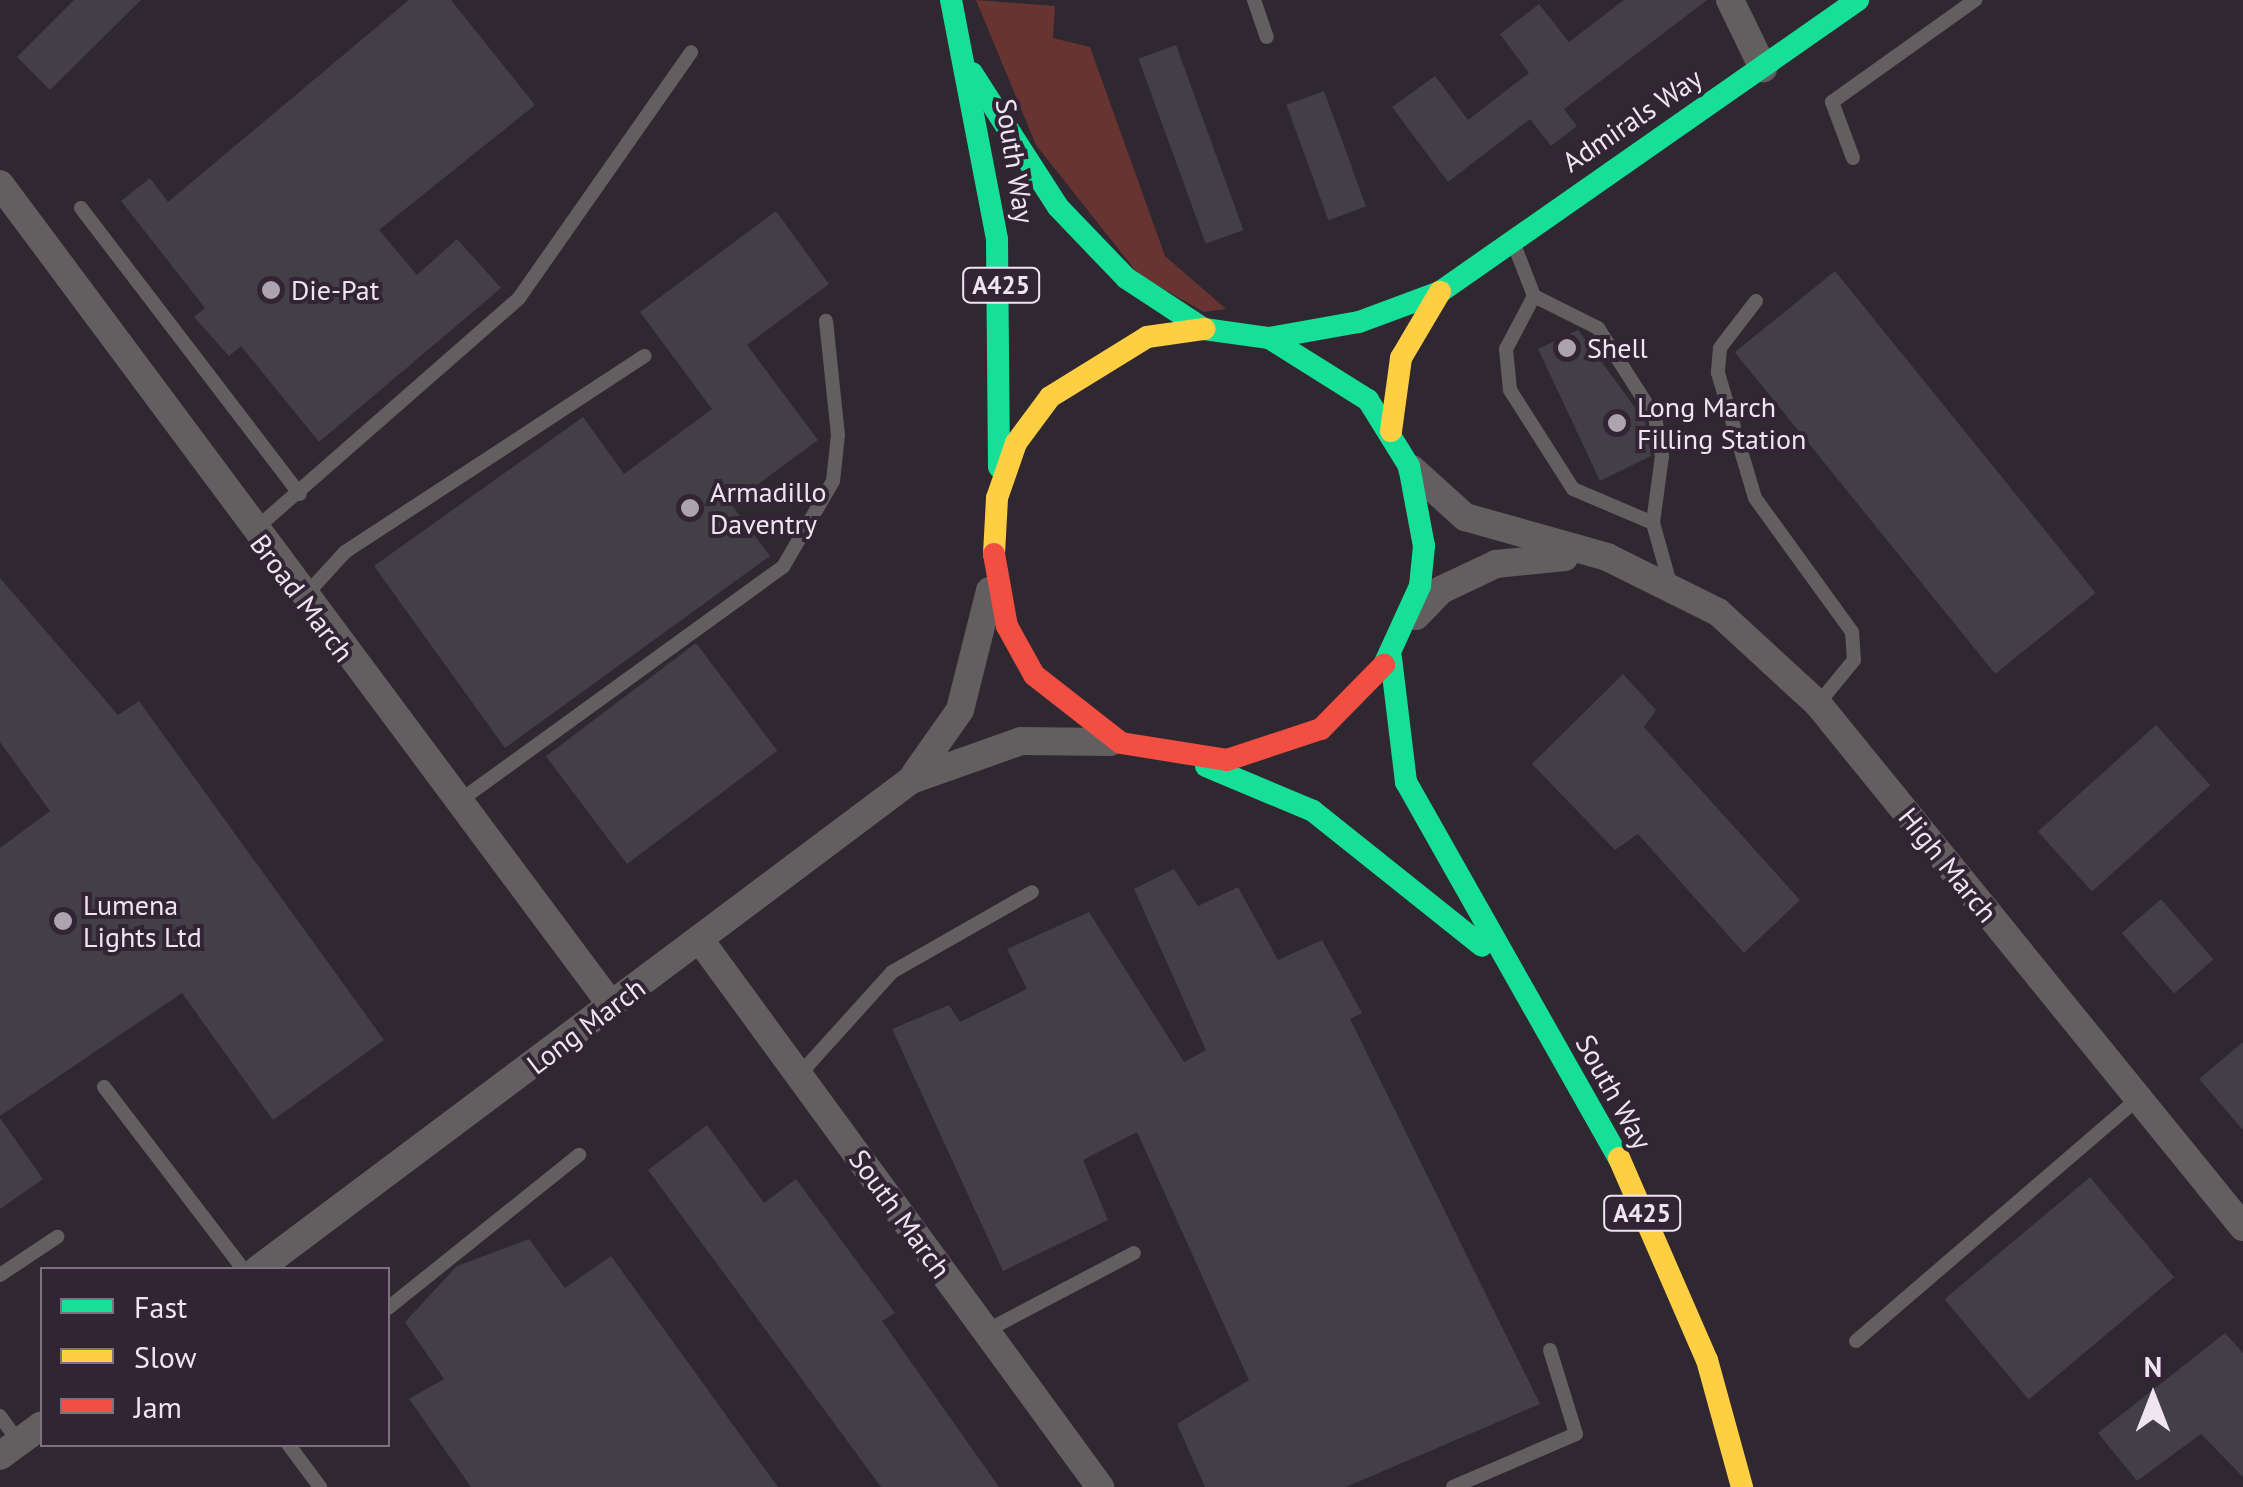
<!DOCTYPE html>
<html>
<head>
<meta charset="utf-8">
<style>
  body { margin:0 }
  #map { position:relative; width:2243px; height:1487px; overflow:hidden; background:#2f2830; font-family:"PT Sans",sans-serif }
  div>[style] { position:absolute }
  .green>* { inset:0; background:#673432 }
  .building>* { inset:0; background:#423f46; transform-origin:0 0 }
  .lane>* { height:14px; margin:-7px; padding:0 7px; transform-origin:7px; border-radius:7px; background:#635f61 }
  .street>* { height:28px; margin:-14px; padding:0 14px; transform-origin:14px; border-radius:14px; background:#635f61 }
  .fast>* { height:22px; margin:-11px; padding:0 11px; transform-origin:11px; border-radius:11px; background:#16e098 }
  .slow>* { height:22px; margin:-11px; padding:0 11px; transform-origin:11px; border-radius:11px; background:#ffcf43 }
  .jam>* { height:22px; margin:-11px; padding:0 11px; transform-origin:11px; border-radius:11px; background:#f24e42 }
  .dots>* { width:28px; height:28px; translate:-50% -50%; box-sizing:border-box; border:5px solid #322434; border-radius:50% }
  span { translate:-50% -50%; white-space:nowrap; text-align:center; line-height:1.15; -webkit-text-stroke:8px #322434; paint-order:stroke }
  .shield-label span { padding:2px 8px; background:#322434; border:2px solid; border-radius:8px; -webkit-text-stroke-width:0 }
  .shield-label { font-size:25px; color:#eee5f0; font-weight:700 }
  .street-label { font-size:28px; color:#eee5f0 }
  .poi-label { font-size:28px; color:#eee5f0 }
  .left { translate:0 -50%; text-align:left }
  .legend { position:absolute; left:40px; top:1267px; width:350px; height:180px; box-sizing:border-box; background:#322434; border:2px solid #7d717f; margin:0; padding:12px 18px; list-style:none; font-size:30px; color:#eee5f0 }
  .legend li { display:flex; align-items:center; gap:20px; height:50px }
  .legend b { width:50px; border:2px solid #7d717f }
  .north { position:absolute; left:2103px; top:1347px; width:100px; height:100px; -webkit-text-stroke:8px #322434; paint-order:stroke; rotate:0deg; font-size:28px; font-weight:700; line-height:40px; text-align:center; color:#eee5f0 }
  .north::after { content:''; display:block; margin:auto; width:35px; height:45px; background:#eee5f0; clip-path:polygon(50% 0,100% 100%,50% 72%,0 100%) }
</style>
</head>
<body>
<div id="map">
  <div class="green">
    <div style="clip-path:polygon(976px 0,1055px 6px,1053px 38px,1090px 47px,1165px 256px,1226px 309px,1204px 312px,1139px 275px,1036px 145px)"></div>
  </div>
  <div class="building">
    <div style="clip-path:polygon(74px 0,141px 0,50px 90px,17px 57px)"></div>
    <div style="clip-path:polygon(409px 0,451px 0,535px 105px,379px 230px,417px 275px,457px 239px,501px 288px,319px 442px,241px 346px,229px 356px,194px 317px,205px 308px,121px 201px,150px 178px,168px 202px)"></div>
    <div style="clip-path:polygon(1624px 0,1707px 0,1564px 109px,1577px 126px,1551px 146px,1530px 119px,1448px 182px,1392px 107px,1435px 76px,1468px 120px,1529px 73px,1500px 34px,1539px 4px,1569px 42px)"></div>
    <div style="left:1176px;top:45px;width:197px;height:40px;rotate:70deg"></div>
    <div style="left:1324px;top:91px;width:123px;height:40px;rotate:70deg"></div>
    <div style="clip-path:polygon(776px 211px,829px 284px,747px 345px,818px 440px,731px 504px,770px 556px,505px 748px,374px 566px,583px 417px,624px 474px,712px 409px,640px 312px)"></div>
    <div style="left:1835px;top:271px;width:414px;height:129px;rotate:51deg"></div>
    <div style="clip-path:polygon(1578px 330px,1645px 421px,1651px 456px,1600px 481px,1538px 349px)"></div>
    <div style="clip-path:polygon(0 578px,118px 715px,139px 701px,384px 1040px,273px 1120px,182px 993px,0 1116px,0 848px,50px 811px,0 742px)"></div>
    <div style="left:696px;top:643px;width:135px;height:188px;rotate:53deg"></div>
    <div style="clip-path:polygon(1623px 674px,1656px 710px,1644px 727px,1800px 900px,1744px 953px,1638px 834px,1615px 850px,1532px 764px)"></div>
    <div style="left:2156px;top:725px;width:81px;height:159px;rotate:48deg"></div>
    <div style="clip-path:polygon(1174px 869px,1198px 906px,1238px 887px,1278px 960px,1322px 940px,1362px 1013px,1350px 1019px,1540px 1404px,1346px 1487px,1205px 1487px,1177px 1424px,1249px 1380px,1137px 1132px,1083px 1160px,1108px 1220px,1003px 1271px,892px 1029px,949px 1005px,960px 1022px,1027px 989px,1007px 949px,1089px 912px,1184px 1062px,1206px 1050px,1134px 889px)"></div>
    <div style="left:2161px;top:899px;width:80px;height:52px;rotate:49deg"></div>
    <div style="clip-path:polygon(2243px 1042px,2243px 1130px,2199px 1079px)"></div>
    <div style="clip-path:polygon(0 1118px,43px 1179px,0 1209px)"></div>
    <div style="clip-path:polygon(707px 1125px,764px 1203px,796px 1179px,895px 1313px,882px 1321px,999px 1487px,881px 1487px,648px 1170px)"></div>
    <div style="left:2090px;top:1177px;width:131px;height:190px;rotate:50deg"></div>
    <div style="clip-path:polygon(529px 1239px,565px 1288px,611px 1256px,778px 1487px,471px 1487px,409px 1399px,444px 1379px,405px 1322px,457px 1266px)"></div>
    <div style="clip-path:polygon(2225px 1333px,2243px 1353px,2243px 1477px,2201px 1434px,2137px 1481px,2098px 1433px)"></div>
  </div>
  <div class="lane">
    <div style="left:1254px;top:0;width:39px;rotate:71deg"></div>
    <div style="left:1853px;top:158px;width:60px;rotate:-110.6deg"></div>
    <div style="left:1832px;top:102px;width:176px;rotate:-35.5deg"></div>
    <div style="left:81px;top:208px;width:360px;rotate:52.6deg"></div>
    <div style="left:1513px;top:242px;width:58px;rotate:68.7deg"></div>
    <div style="left:1534px;top:296px;width:60px;rotate:117.8deg"></div>
    <div style="left:1506px;top:349px;width:41px;rotate:84.4deg"></div>
    <div style="left:1510px;top:390px;width:117px;rotate:57.5deg"></div>
    <div style="left:1573px;top:489px;width:87px;rotate:23deg"></div>
    <div style="left:1653px;top:523px;width:66px;rotate:74.3deg"></div>
    <div style="left:1534px;top:296px;width:72px;rotate:26.6deg"></div>
    <div style="left:1598px;top:328px;width:106px;rotate:57.4deg"></div>
    <div style="left:1655px;top:417px;width:40px;rotate:80deg"></div>
    <div style="left:1662px;top:456px;width:68px;rotate:97.7deg"></div>
    <div style="left:1756px;top:301px;width:59px;rotate:127.5deg"></div>
    <div style="left:1720px;top:348px;width:25px;rotate:95deg"></div>
    <div style="left:1718px;top:373px;width:130px;rotate:73.5deg"></div>
    <div style="left:1755px;top:498px;width:165px;rotate:54.1deg"></div>
    <div style="left:1852px;top:632px;width:28px;rotate:86deg"></div>
    <div style="left:1854px;top:660px;width:57px;rotate:129.3deg"></div>
    <div style="left:252px;top:532px;width:355px;rotate:-41.2deg"></div>
    <div style="left:519px;top:298px;width:300px;rotate:-55deg"></div>
    <div style="left:303px;top:598px;width:62px;rotate:-47.6deg"></div>
    <div style="left:345px;top:552px;width:358px;rotate:-33.2deg"></div>
    <div style="left:458px;top:802px;width:401px;rotate:-35.9deg"></div>
    <div style="left:783px;top:567px;width:99px;rotate:-59.8deg"></div>
    <div style="left:833px;top:481px;width:46px;rotate:-83.8deg"></div>
    <div style="left:838px;top:435px;width:115px;rotate:-96deg"></div>
    <div style="left:799px;top:1075px;width:139px;rotate:-47.9deg"></div>
    <div style="left:892px;top:972px;width:161px;rotate:-29.7deg"></div>
    <div style="left:104px;top:1087px;width:230px;rotate:52.6deg"></div>
    <div style="left:0;top:1275px;width:69px;rotate:-33.7deg"></div>
    <div style="left:388px;top:1308px;width:245px;rotate:-38.7deg"></div>
    <div style="left:986px;top:1331px;width:167px;rotate:-27.8deg"></div>
    <div style="left:1856px;top:1341px;width:371px;rotate:-40.7deg"></div>
    <div style="left:0;top:1416px;width:32px;rotate:54deg"></div>
    <div style="left:288px;top:1444px;width:54px;rotate:53.3deg"></div>
    <div style="left:1453px;top:1487px;width:134px;rotate:-23.3deg"></div>
    <div style="left:1576px;top:1434px;width:88px;rotate:-107.2deg"></div>
  </div>
  <div class="street">
    <div style="left:1730px;top:0;width:76px;rotate:64.1deg"></div>
    <div style="left:0;top:184px;width:1025px;rotate:53.33deg"></div>
    <div style="left:1412px;top:469px;width:72px;rotate:42.2deg"></div>
    <div style="left:1465px;top:517px;width:148px;rotate:15.7deg"></div>
    <div style="left:1607px;top:557px;width:124px;rotate:26.4deg"></div>
    <div style="left:1718px;top:612px;width:136px;rotate:42.6deg"></div>
    <div style="left:1818px;top:704px;width:674px;rotate:50.9deg"></div>
    <div style="left:1416px;top:616px;width:36px;rotate:-46deg"></div>
    <div style="left:1441px;top:590px;width:61px;rotate:-25.3deg"></div>
    <div style="left:1496px;top:564px;width:69px;rotate:-5.8deg"></div>
    <div style="left:915px;top:774px;width:78px;rotate:-54.9deg"></div>
    <div style="left:960px;top:710px;width:123px;rotate:-75.9deg"></div>
    <div style="left:700px;top:940px;width:678px;rotate:53.82deg"></div>
    <div style="left:257px;top:1270px;width:817px;rotate:-36.84deg"></div>
    <div style="left:911px;top:780px;width:117px;rotate:-19.5deg"></div>
    <div style="left:1021px;top:741px;width:89px;rotate:0.6deg"></div>
    <div style="left:0;top:1456px;width:52px;rotate:-36.4deg"></div>
  </div>
  <div class="fast">
    <div style="left:951px;top:0;width:244px;rotate:79.1deg"></div>
    <div style="left:997px;top:240px;width:227px;rotate:89.5deg"></div>
    <div style="left:972px;top:73px;width:159px;rotate:57.3deg"></div>
    <div style="left:1058px;top:207px;width:98px;rotate:46.2deg"></div>
    <div style="left:1126px;top:278px;width:93px;rotate:33.2deg"></div>
    <div style="left:1204px;top:329px;width:66px;rotate:7.9deg"></div>
    <div style="left:1269px;top:338px;width:117px;rotate:32.1deg"></div>
    <div style="left:1368px;top:400px;width:78px;rotate:58.2deg"></div>
    <div style="left:1409px;top:466px;width:81px;rotate:79.4deg"></div>
    <div style="left:1424px;top:546px;width:40px;rotate:95.7deg"></div>
    <div style="left:1420px;top:586px;width:87px;rotate:114.5deg"></div>
    <div style="left:1269px;top:338px;width:91px;rotate:-10.1deg"></div>
    <div style="left:1359px;top:322px;width:86px;rotate:-20.3deg"></div>
    <div style="left:1440px;top:292px;width:510px;rotate:-34.94deg"></div>
    <div style="left:1391px;top:658px;width:125px;rotate:83.1deg"></div>
    <div style="left:1406px;top:782px;width:432px;rotate:60.5deg"></div>
    <div style="left:1206px;top:766px;width:116px;rotate:22.8deg"></div>
    <div style="left:1313px;top:811px;width:216px;rotate:38.6deg"></div>
  </div>
  <div class="slow">
    <div style="left:1391px;top:431px;width:74px;rotate:-82.2deg"></div>
    <div style="left:1401px;top:358px;width:77px;rotate:-59.4deg"></div>
    <div style="left:994px;top:554px;width:56px;rotate:-86.9deg"></div>
    <div style="left:997px;top:498px;width:58px;rotate:-70.9deg"></div>
    <div style="left:1016px;top:443px;width:57px;rotate:-53.5deg"></div>
    <div style="left:1050px;top:397px;width:114px;rotate:-31.7deg"></div>
    <div style="left:1147px;top:337px;width:58px;rotate:-8deg"></div>
    <div style="left:1619px;top:1158px;width:220px;rotate:66.5deg"></div>
    <div style="left:1707px;top:1360px;width:132px;rotate:74.6deg"></div>
  </div>
  <div class="jam">
    <div style="left:994px;top:554px;width:73px;rotate:79.8deg"></div>
    <div style="left:1007px;top:626px;width:56px;rotate:61.1deg"></div>
    <div style="left:1034px;top:675px;width:110px;rotate:38deg"></div>
    <div style="left:1121px;top:743px;width:107px;rotate:9.1deg"></div>
    <div style="left:1227px;top:760px;width:99px;rotate:-18.3deg"></div>
    <div style="left:1321px;top:729px;width:90px;rotate:-45.5deg"></div>
  </div>
  <div class="dots">
    <div style="left:271px;top:290px;background:#aba3ad"></div>
    <div style="left:1567px;top:348px;background:#aba3ad"></div>
    <div style="left:1617px;top:423px;background:#aba3ad"></div>
    <div style="left:690px;top:508px;background:#aba3ad"></div>
    <div style="left:63px;top:921px;background:#aba3ad"></div>
  </div>
  <div class="shield-label">
    <span style="left:1001px;top:285px">A425</span>
    <span style="left:1642px;top:1213px">A425</span>
  </div>
  <div class="street-label">
    <span style="left:1632px;top:120px;rotate:-34deg">Admirals Way</span>
    <span style="left:1015px;top:161px;rotate:81deg">South Way</span>
    <span style="left:302px;top:598px;rotate:53deg">Broad March</span>
    <span style="left:1948px;top:865px;rotate:51deg">High March</span>
    <span style="left:586px;top:1026px;rotate:-37deg">Long March</span>
    <span style="left:1614px;top:1092px;rotate:61deg">South Way</span>
    <span style="left:900px;top:1214px;rotate:54deg">South March</span>
  </div>
  <div class="poi-label">
    <span class="left" style="left:291px;top:290px">Die-Pat</span>
    <span class="left" style="left:1587px;top:348px">Shell</span>
    <span class="left" style="left:1637px;top:423px">Long March<br>Filling Station</span>
    <span class="left" style="left:710px;top:508px">Armadillo<br>Daventry</span>
    <span class="left" style="left:83px;top:921px">Lumena<br>Lights Ltd</span>
  </div>
  <ul class="legend">
  <li><b style="height:12px;background:#16e098"></b>Fast</li>
  <li><b style="height:12px;background:#ffcf43"></b>Slow</li>
  <li><b style="height:12px;background:#f24e42"></b>Jam</li>
  </ul>
  <div class="north">N</div>
</div>
</body>
</html>
